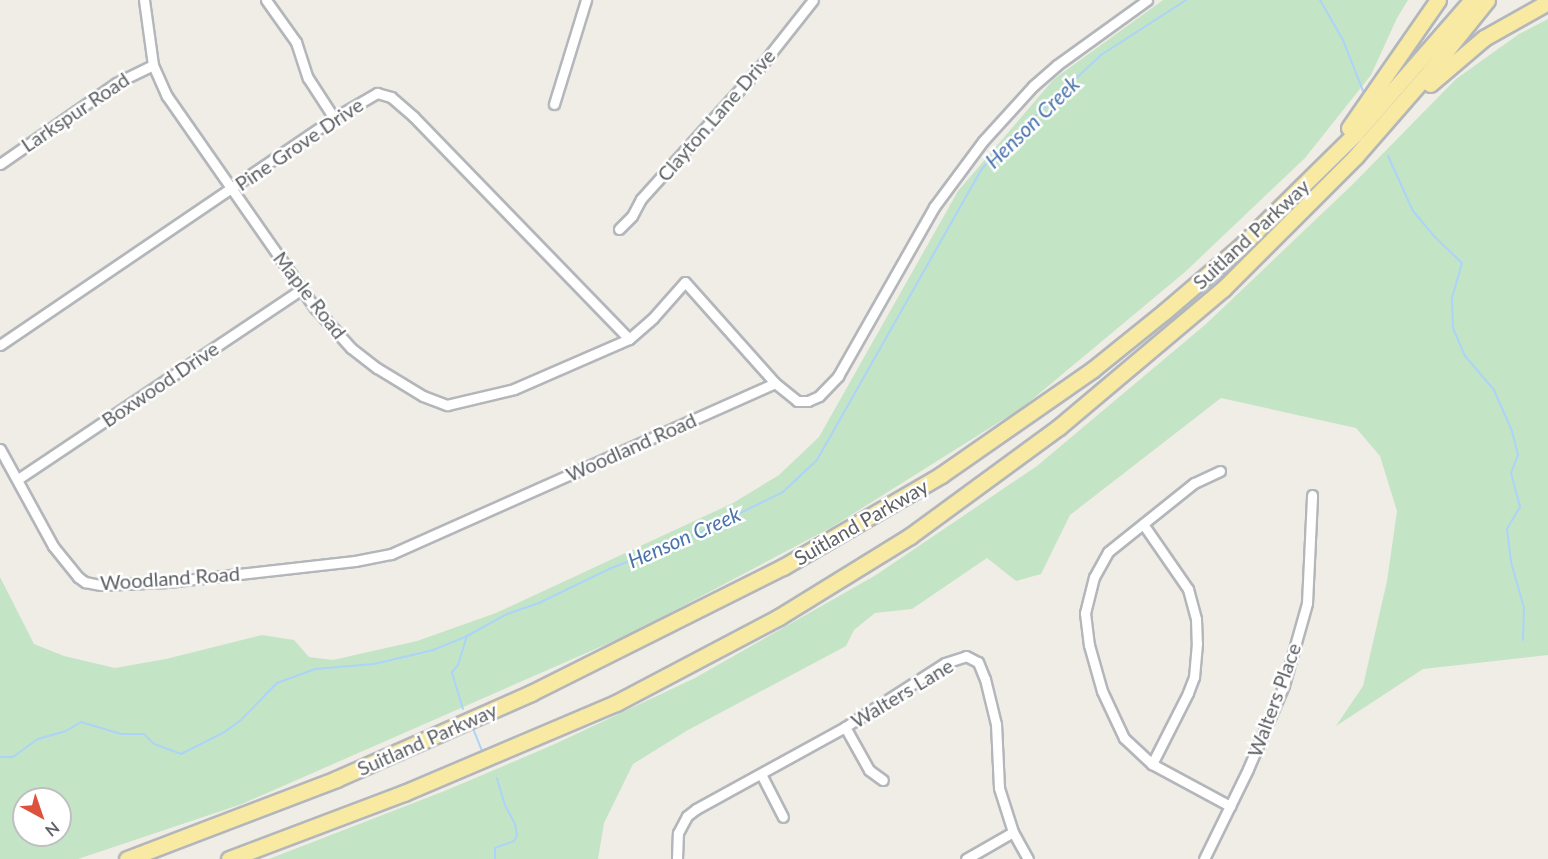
<!DOCTYPE html>
<html>
<head>
<meta charset="utf-8">
<style>
  body { margin:0 }
  #map { position:relative; width:1548px; height:859px; overflow:hidden; background:#efede6; font-family:Lato,sans-serif }
  div>[style] { position:absolute }
  [style*='--x'] { left:calc(var(--x)*1px); top:calc(var(--y)*1px); width:calc(var(--w)*1px); rotate:calc(var(--a)*1deg) }
  .green>* { inset:0; background:#c4e4c6 }
  .stream>* { height:2px; margin:-1px; padding:0 1px; transform-origin:1px; border-radius:1px; background:#acd4f9 }
  .roads { filter:drop-shadow(2px 0 #b3b6ba) drop-shadow(-2px 0 #b3b6ba) drop-shadow(0 2px #b3b6ba) drop-shadow(0 -2px #b3b6ba) }
  .minor>* { height:9px; margin:-4.5px; padding:0 4.5px; transform-origin:4.5px; border-radius:4.5px; background:#fff }
  .trunk>* { height:15px; margin:-7.5px; padding:0 7.5px; transform-origin:7.5px; border-radius:7.5px; background:#f8eaa3 }
  span { translate:-50% -50%; white-space:nowrap; text-align:center; line-height:1.15; -webkit-text-stroke:5px #fff; paint-order:stroke }
  .street-label { font-size:20px; color:#5e6165 }
  .water-label { font-size:21px; color:#4974ab; font-style:italic }
  .north { position:absolute; left:12px; top:787px; width:60px; height:60px; box-sizing:border-box; background:#fff; border:2px solid #bfc0c1; border-radius:50%; rotate:140deg; font-size:16px; font-weight:700; line-height:24px; text-align:center; color:#5e6165 }
  .north::after { content:''; display:block; margin:auto; width:21px; height:27px; background:#de523d; clip-path:polygon(50% 0,100% 100%,50% 72%,0 100%) }
</style>
</head>
<body>
<div id="map">
  <div class="green">
    <i style="clip-path:polygon(evenodd,1163px 0,1408px 0,1397px 18px,1371px 75px,1305px 158px,1185px 272px,1023px 407px,832px 527px,632px 633px,242px 804px,78px 859px,0 859px,0 577px,34px 644px,64px 656px,115px 668px,166px 659px,262px 635px,294px 640px,309px 657px,333px 660px,417px 641px,496px 613px,733px 503px,779px 475px,819px 437px,958px 191px,1054px 79px,1163px 0,24px 799px,60px 799px,60px 835px,24px 835px,24px 799px)"></i>
    <i style="clip-path:polygon(1548px 19px,1548px 655px,1423px 669px,1336px 726px,1363px 686px,1387px 581px,1397px 511px,1380px 456px,1356px 428px,1221px 398px,1070px 515px,1041px 574px,1016px 581px,987px 558px,912px 609px,875px 613px,854px 630px,846px 646px,688px 730px,633px 764px,604px 823px,598px 859px,269px 859px,447px 790px,555px 744px,695px 678px,876px 575px,1037px 466px,1206px 324px,1353px 184px,1456px 79px,1519px 34px)"></i>
  </div>
  <div class="stream">
    <i style="--x:1320;--y:0;--w:46;--a:60.1"></i>
    <i style="--x:1343;--y:40;--w:55;--a:68.6"></i>
    <i style="--x:1388;--y:156;--w:60;--a:65.6"></i>
    <i style="--x:1413;--y:211;--w:35;--a:50"></i>
    <i style="--x:1436;--y:238;--w:36;--a:44"></i>
    <i style="--x:1462;--y:263;--w:37;--a:106"></i>
    <i style="--x:1452;--y:299;--w:29;--a:88"></i>
    <i style="--x:1453;--y:328;--w:30;--a:67"></i>
    <i style="--x:1465;--y:356;--w:45;--a:49.5"></i>
    <i style="--x:1494;--y:390;--w:45;--a:66.3"></i>
    <i style="--x:1512;--y:431;--w:25;--a:76"></i>
    <i style="--x:1518;--y:455;--w:19;--a:111"></i>
    <i style="--x:1511;--y:473;--w:35;--a:75"></i>
    <i style="--x:1520;--y:507;--w:26;--a:121"></i>
    <i style="--x:1507;--y:529;--w:33;--a:83"></i>
    <i style="--x:1511;--y:562;--w:48;--a:74.2"></i>
    <i style="--x:1524;--y:608;--w:32;--a:92"></i>
    <i style="--x:463;--y:709;--w:39;--a:-107"></i>
    <i style="--x:452;--y:672;--w:9;--a:-49"></i>
    <i style="--x:458;--y:665;--w:30;--a:-73"></i>
    <i style="--x:474;--y:731;--w:22;--a:68"></i>
    <i style="--x:0;--y:757;--w:13;--a:0"></i>
    <i style="--x:13;--y:757;--w:31;--a:-36"></i>
    <i style="--x:38;--y:739;--w:29;--a:-16"></i>
    <i style="--x:66;--y:731;--w:17;--a:-31"></i>
    <i style="--x:81;--y:722;--w:42;--a:16.7"></i>
    <i style="--x:121;--y:734;--w:23;--a:0"></i>
    <i style="--x:144;--y:734;--w:14;--a:45"></i>
    <i style="--x:154;--y:744;--w:29;--a:20"></i>
    <i style="--x:181;--y:754;--w:47;--a:-26.6"></i>
    <i style="--x:223;--y:733;--w:22;--a:-36"></i>
    <i style="--x:241;--y:720;--w:52;--a:-45.8"></i>
    <i style="--x:277;--y:683;--w:40;--a:-20.2"></i>
    <i style="--x:315;--y:669;--w:59;--a:-4.8"></i>
    <i style="--x:374;--y:664;--w:61;--a:-13.3"></i>
    <i style="--x:433;--y:650;--w:37;--a:-22"></i>
    <i style="--x:467;--y:636;--w:46;--a:-28.8"></i>
    <i style="--x:507;--y:614;--w:36;--a:-19"></i>
    <i style="--x:541;--y:602;--w:76;--a:-25.9"></i>
    <i style="--x:609;--y:569;--w:95;--a:-21.7"></i>
    <i style="--x:697;--y:534;--w:96;--a:-26"></i>
    <i style="--x:783;--y:492;--w:47;--a:-43.3"></i>
    <i style="--x:817;--y:460;--w:333;--a:-60.5"></i>
    <i style="--x:981;--y:170;--w:35;--a:-47"></i>
    <i style="--x:1005;--y:144;--w:131;--a:-42.8"></i>
    <i style="--x:1101;--y:55;--w:101;--a:-32.9"></i>
    <i style="--x:495;--y:859;--w:11;--a:-90"></i>
    <i style="--x:495;--y:848;--w:20;--a:-20"></i>
    <i style="--x:514;--y:841;--w:6;--a:-59"></i>
    <i style="--x:517;--y:836;--w:12;--a:-99"></i>
    <i style="--x:515;--y:824;--w:21;--a:-118"></i>
    <i style="--x:505;--y:805;--w:28;--a:-107"></i>
  </div>
  <div class="roads">
    <div class="minor">
      <i style="--x:144;--y:0;--w:66;--a:82.1"></i>
      <i style="--x:153;--y:65;--w:34;--a:66"></i>
      <i style="--x:167;--y:96;--w:259;--a:55.1"></i>
      <i style="--x:315;--y:308;--w:54;--a:48"></i>
      <i style="--x:351;--y:348;--w:33;--a:38"></i>
      <i style="--x:377;--y:368;--w:54;--a:31.3"></i>
      <i style="--x:423;--y:396;--w:26;--a:21"></i>
      <i style="--x:447;--y:405;--w:69;--a:-13.4"></i>
      <i style="--x:514;--y:389;--w:125;--a:-23.5"></i>
      <i style="--x:629;--y:339;--w:32;--a:-41"></i>
      <i style="--x:653;--y:318;--w:48;--a:-48.4"></i>
      <i style="--x:685;--y:282;--w:135;--a:48.3"></i>
      <i style="--x:775;--y:383;--w:28;--a:39"></i>
      <i style="--x:797;--y:401;--w:11;--a:0"></i>
      <i style="--x:808;--y:401;--w:12;--a:-24"></i>
      <i style="--x:819;--y:396;--w:28;--a:-46"></i>
      <i style="--x:838;--y:376;--w:194;--a:-60.4"></i>
      <i style="--x:934;--y:207;--w:82;--a:-53.4"></i>
      <i style="--x:983;--y:141;--w:74;--a:-47.7"></i>
      <i style="--x:1033;--y:86;--w:32;--a:-41"></i>
      <i style="--x:1057;--y:65;--w:111;--a:-35.8"></i>
      <i style="--x:266;--y:0;--w:52;--a:54.5"></i>
      <i style="--x:296;--y:42;--w:38;--a:72"></i>
      <i style="--x:308;--y:78;--w:48;--a:57"></i>
      <i style="--x:554;--y:104;--w:109;--a:-72.9"></i>
      <i style="--x:0;--y:164;--w:141;--a:-34.9"></i>
      <i style="--x:116;--y:83;--w:41;--a:-25.9"></i>
      <i style="--x:619;--y:229;--w:18;--a:-45"></i>
      <i style="--x:632;--y:216;--w:19;--a:-62"></i>
      <i style="--x:641;--y:199;--w:178;--a:-48"></i>
      <i style="--x:760;--y:67;--w:85;--a:-51.7"></i>
      <i style="--x:0;--y:345;--w:404;--a:-34.2"></i>
      <i style="--x:334;--y:118;--w:50;--a:-30.2"></i>
      <i style="--x:377;--y:93;--w:15;--a:16"></i>
      <i style="--x:391;--y:97;--w:30;--a:41"></i>
      <i style="--x:414;--y:117;--w:309;--a:45.9"></i>
      <i style="--x:0;--y:449;--w:111;--a:61.3"></i>
      <i style="--x:53;--y:546;--w:40;--a:51"></i>
      <i style="--x:78;--y:577;--w:9;--a:36"></i>
      <i style="--x:85;--y:582;--w:16;--a:11"></i>
      <i style="--x:101;--y:585;--w:67;--a:-2.6"></i>
      <i style="--x:168;--y:582;--w:188;--a:-6.4"></i>
      <i style="--x:355;--y:561;--w:37;--a:-11"></i>
      <i style="--x:391;--y:554;--w:420;--a:-24"></i>
      <i style="--x:1220;--y:471;--w:29;--a:155"></i>
      <i style="--x:1194;--y:483;--w:110;--a:141.3"></i>
      <i style="--x:1108;--y:552;--w:29;--a:119"></i>
      <i style="--x:1094;--y:577;--w:37;--a:104"></i>
      <i style="--x:1085;--y:613;--w:32;--a:83"></i>
      <i style="--x:1089;--y:645;--w:48;--a:74.2"></i>
      <i style="--x:1102;--y:691;--w:52;--a:64.9"></i>
      <i style="--x:1124;--y:738;--w:38;--a:43"></i>
      <i style="--x:1152;--y:764;--w:89;--a:28.3"></i>
      <i style="--x:18;--y:479;--w:342;--a:-33.8"></i>
      <i style="--x:1143;--y:524;--w:79;--a:55.3"></i>
      <i style="--x:1188;--y:589;--w:31;--a:75"></i>
      <i style="--x:1196;--y:619;--w:24;--a:88"></i>
      <i style="--x:1197;--y:643;--w:34;--a:95"></i>
      <i style="--x:1194;--y:677;--w:17;--a:111"></i>
      <i style="--x:1188;--y:693;--w:80;--a:116.9"></i>
      <i style="--x:845;--y:727;--w:49;--a:60.8"></i>
      <i style="--x:869;--y:770;--w:17;--a:36"></i>
      <i style="--x:761;--y:774;--w:48;--a:62.9"></i>
      <i style="--x:677;--y:859;--w:26;--a:-88"></i>
      <i style="--x:678;--y:833;--w:19;--a:-62"></i>
      <i style="--x:687;--y:816;--w:11;--a:-38"></i>
      <i style="--x:696;--y:809;--w:170;--a:-28.8"></i>
      <i style="--x:845;--y:727;--w:119;--a:-32.6"></i>
      <i style="--x:945;--y:663;--w:22;--a:-18"></i>
      <i style="--x:966;--y:656;--w:13;--a:27"></i>
      <i style="--x:978;--y:662;--w:18;--a:68"></i>
      <i style="--x:985;--y:679;--w:46;--a:76.3"></i>
      <i style="--x:996;--y:724;--w:64;--a:87.3"></i>
      <i style="--x:999;--y:788;--w:46;--a:72.3"></i>
      <i style="--x:1013;--y:832;--w:31;--a:61"></i>
      <i style="--x:966;--y:859;--w:54;--a:-29.9"></i>
      <i style="--x:1204;--y:859;--w:100;--a:-63.9"></i>
      <i style="--x:1248;--y:769;--w:91;--a:-66.8"></i>
      <i style="--x:1284;--y:685;--w:85;--a:-74.3"></i>
      <i style="--x:1307;--y:603;--w:108;--a:-87.3"></i>
    </div>
    <div class="trunk">
      <i style="--x:1430;--y:84;--w:71;--a:-40.4"></i>
      <i style="--x:1484;--y:38;--w:73;--a:-29.4"></i>
      <i style="--x:1349;--y:128;--w:156;--a:-55.2"></i>
      <i style="--x:127;--y:859;--w:224;--a:-20.9"></i>
      <i style="--x:336;--y:779;--w:213;--a:-23.8"></i>
      <i style="--x:531;--y:693;--w:282;--a:-26.6"></i>
      <i style="--x:783;--y:567;--w:183;--a:-30.2"></i>
      <i style="--x:941;--y:475;--w:184;--a:-34.8"></i>
      <i style="--x:1092;--y:370;--w:92;--a:-38.9"></i>
      <i style="--x:1164;--y:312;--w:100;--a:-40.5"></i>
      <i style="--x:1240;--y:247;--w:161;--a:-44.5"></i>
      <i style="--x:1355;--y:134;--w:178;--a:-48.9"></i>
      <i style="--x:229;--y:859;--w:187;--a:-20.7"></i>
      <i style="--x:404;--y:793;--w:230;--a:-23"></i>
      <i style="--x:616;--y:703;--w:184;--a:-27.8"></i>
      <i style="--x:779;--y:617;--w:154;--a:-31.7"></i>
      <i style="--x:910;--y:536;--w:185;--a:-36.2"></i>
      <i style="--x:1059;--y:427;--w:214;--a:-40.1"></i>
      <i style="--x:1223;--y:289;--w:187;--a:-45"></i>
      <i style="--x:1355;--y:157;--w:114;--a:-48.9"></i>
      <i style="--x:1430;--y:71;--w:91;--a:-51.2"></i>
    </div>
  </div>
  <div class="street-label">
    <span style="left:75px;top:112px;rotate:-34deg">Larkspur Road</span>
    <span style="left:716px;top:115px;rotate:-49deg">Clayton Lane Drive</span>
    <span style="left:299px;top:144px;rotate:-34deg">Pine Grove Drive</span>
    <span style="left:1251px;top:234px;rotate:-43deg">Suitland Parkway</span>
    <span style="left:310px;top:295px;rotate:52deg">Maple Road</span>
    <span style="left:160px;top:384px;rotate:-34deg">Boxwood Drive</span>
    <span style="left:631px;top:447px;rotate:-24deg">Woodland Road</span>
    <span style="left:861px;top:522px;rotate:-30deg">Suitland Parkway</span>
    <span style="left:170px;top:578px;rotate:-4deg">Woodland Road</span>
    <span style="left:902px;top:693px;rotate:-31deg">Walters Lane</span>
    <span style="left:1274px;top:700px;rotate:-70deg">Walters Place</span>
    <span style="left:427px;top:739px;rotate:-24deg">Suitland Parkway</span>
  </div>
  <div class="water-label">
    <span style="left:1032px;top:122px;rotate:-44deg">Henson Creek</span>
    <span style="left:684px;top:537px;rotate:-24deg">Henson Creek</span>
  </div>
  <div class="north">N</div>
</div>
</body>
</html>
